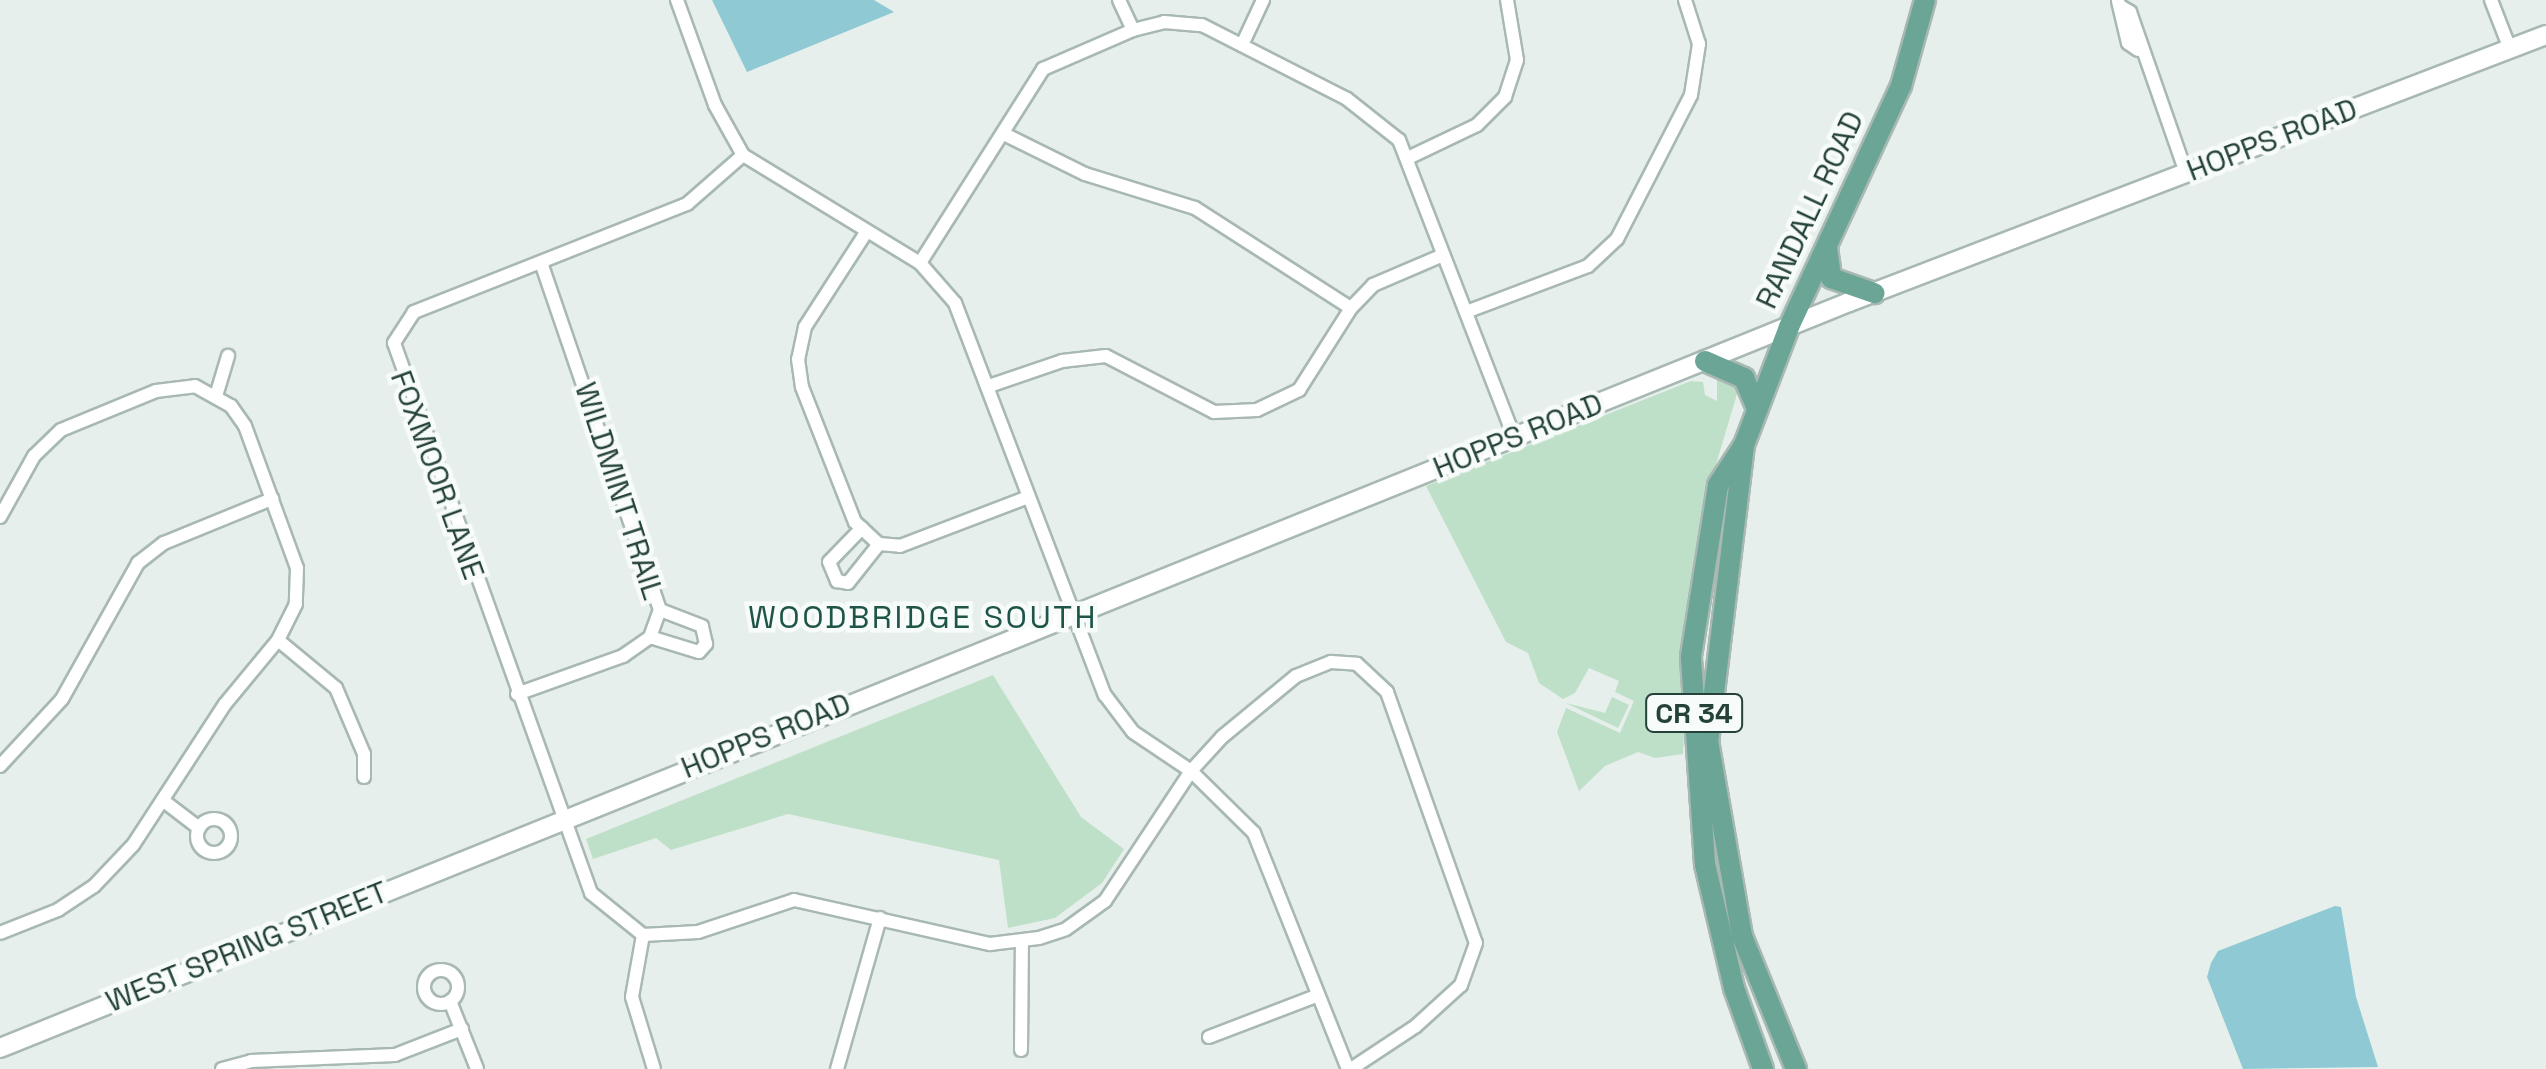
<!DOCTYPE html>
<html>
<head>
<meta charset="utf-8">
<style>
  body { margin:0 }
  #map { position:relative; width:2546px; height:1069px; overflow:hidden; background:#e6efeb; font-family:"Space Grotesk",sans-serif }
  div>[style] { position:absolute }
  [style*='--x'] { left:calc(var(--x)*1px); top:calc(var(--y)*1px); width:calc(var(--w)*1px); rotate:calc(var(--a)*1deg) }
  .green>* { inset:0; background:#bfe0c8 }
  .water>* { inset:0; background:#8ec9d4 }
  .roads { filter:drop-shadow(2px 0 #a8b8b2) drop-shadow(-2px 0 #a8b8b2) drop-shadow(0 2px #a8b8b2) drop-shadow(0 -2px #a8b8b2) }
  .street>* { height:12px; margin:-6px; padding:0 6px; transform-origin:6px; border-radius:6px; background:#fff }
  .street>.ring { margin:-6px; padding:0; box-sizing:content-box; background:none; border:12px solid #fff; border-radius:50% }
  .secondary>* { height:18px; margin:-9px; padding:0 9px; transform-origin:9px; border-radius:9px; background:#fff }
  .primary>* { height:20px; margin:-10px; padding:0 10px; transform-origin:10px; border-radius:10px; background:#6aa596 }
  span { translate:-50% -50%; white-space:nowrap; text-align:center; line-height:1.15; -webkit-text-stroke:9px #f7fbf9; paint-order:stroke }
  .shield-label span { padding:2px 8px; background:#f7fbf9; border:2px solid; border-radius:8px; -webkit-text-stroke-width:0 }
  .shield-label { font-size:28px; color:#24423a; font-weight:700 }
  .street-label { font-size:30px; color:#24423a }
  .neighbourhood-label { font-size:32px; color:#1f5548; letter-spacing:2.5px }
</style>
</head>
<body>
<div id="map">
  <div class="green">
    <i style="clip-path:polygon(1717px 374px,1740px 384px,1709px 488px,1691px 591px,1683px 754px,1655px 758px,1638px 752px,1605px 766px,1579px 791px,1557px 732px,1566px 708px,1620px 733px,1634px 701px,1615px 692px,1619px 681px,1589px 668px,1575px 693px,1563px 699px,1539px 683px,1528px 653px,1506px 642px,1426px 486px,1691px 381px,1703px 382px,1705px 395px,1717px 401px)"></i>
    <i style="clip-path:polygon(993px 675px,1081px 817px,1124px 849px,1102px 883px,1055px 918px,1008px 928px,999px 860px,788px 814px,671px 850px,656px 838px,593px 859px,586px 839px)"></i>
    <i style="clip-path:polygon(1612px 697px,1629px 705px,1618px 728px,1566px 703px,1605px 713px)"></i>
  </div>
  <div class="water">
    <i style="clip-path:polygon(712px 0,874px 0,894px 12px,747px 72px)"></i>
    <i style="clip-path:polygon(2335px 906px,2341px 907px,2356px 997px,2378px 1067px,2243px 1069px,2207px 977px,2211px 963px,2218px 951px)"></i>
  </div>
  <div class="roads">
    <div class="street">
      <i style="--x:677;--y:0;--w:112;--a:70.1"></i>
      <i style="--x:715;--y:105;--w:57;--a:60.8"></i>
      <i style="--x:743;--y:155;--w:207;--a:31.4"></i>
      <i style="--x:920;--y:263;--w:53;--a:48.8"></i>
      <i style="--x:955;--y:303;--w:420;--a:69.1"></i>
      <i style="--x:1105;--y:695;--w:46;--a:52.9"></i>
      <i style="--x:1133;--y:732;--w:70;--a:33.9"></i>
      <i style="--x:1191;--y:771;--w:88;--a:44.5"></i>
      <i style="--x:1254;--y:833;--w:254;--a:68.3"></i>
      <i style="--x:1119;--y:0;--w:33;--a:65"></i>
      <i style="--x:2491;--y:0;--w:53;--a:68.8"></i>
      <i style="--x:2118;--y:1;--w:43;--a:76.6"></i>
      <i style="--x:2128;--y:43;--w:12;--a:35"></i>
      <i style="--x:2120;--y:6;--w:12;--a:31"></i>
      <i style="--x:2130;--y:12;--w:170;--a:70.8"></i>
      <i style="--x:1242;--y:45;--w:50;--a:-65"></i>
      <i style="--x:1004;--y:134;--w:90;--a:26.3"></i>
      <i style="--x:1085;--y:174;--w:115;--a:17.2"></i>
      <i style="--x:1195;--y:208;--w:185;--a:32.7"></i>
      <i style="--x:743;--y:155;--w:74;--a:138.8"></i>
      <i style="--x:687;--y:204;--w:294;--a:158.4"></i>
      <i style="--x:414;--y:312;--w:37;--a:123"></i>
      <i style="--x:394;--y:343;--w:584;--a:70.29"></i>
      <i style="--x:591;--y:893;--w:67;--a:38.9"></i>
      <i style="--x:643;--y:935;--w:55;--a:-3.1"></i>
      <i style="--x:698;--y:932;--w:101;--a:-18.4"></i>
      <i style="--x:794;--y:900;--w:201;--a:12.7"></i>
      <i style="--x:990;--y:944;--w:49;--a:-7"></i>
      <i style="--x:1039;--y:938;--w:28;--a:-18"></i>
      <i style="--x:1066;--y:929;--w:48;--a:-35.7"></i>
      <i style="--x:1105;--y:901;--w:156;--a:-56.5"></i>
      <i style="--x:1191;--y:771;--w:46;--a:-47.6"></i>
      <i style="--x:1222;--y:737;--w:96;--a:-39.5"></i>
      <i style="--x:1296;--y:676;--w:38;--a:-22"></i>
      <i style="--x:1331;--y:662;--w:26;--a:4"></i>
      <i style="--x:1357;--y:664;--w:41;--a:43"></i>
      <i style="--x:1387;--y:692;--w:266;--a:70.5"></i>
      <i style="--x:1476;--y:943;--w:45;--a:109.7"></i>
      <i style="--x:1461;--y:985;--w:61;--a:137.7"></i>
      <i style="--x:1416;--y:1026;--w:78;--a:146.5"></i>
      <i style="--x:1410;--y:157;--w:74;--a:-25.5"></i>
      <i style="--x:1477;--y:125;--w:40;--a:-45"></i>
      <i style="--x:1505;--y:97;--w:39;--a:-72"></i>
      <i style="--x:1517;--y:60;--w:61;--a:-99.5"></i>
      <i style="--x:867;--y:231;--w:114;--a:122.9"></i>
      <i style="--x:805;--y:327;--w:33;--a:102"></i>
      <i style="--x:798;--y:359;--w:28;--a:82"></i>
      <i style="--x:802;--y:387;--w:145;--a:68.6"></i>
      <i style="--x:855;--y:522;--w:33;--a:43"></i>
      <i style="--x:879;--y:544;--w:21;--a:5"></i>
      <i style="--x:900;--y:546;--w:137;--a:-20.9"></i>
      <i style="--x:920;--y:263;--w:230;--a:-57.6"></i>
      <i style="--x:1043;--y:69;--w:98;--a:-23.4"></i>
      <i style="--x:1133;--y:30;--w:32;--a:-14"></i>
      <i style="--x:1164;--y:22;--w:38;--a:5"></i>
      <i style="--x:1202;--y:25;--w:163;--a:27"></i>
      <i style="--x:1347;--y:99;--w:66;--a:38.3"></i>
      <i style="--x:1399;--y:140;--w:318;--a:68.8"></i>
      <i style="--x:1466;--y:312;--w:130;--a:-20.7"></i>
      <i style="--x:1588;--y:266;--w:40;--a:-43"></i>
      <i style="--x:1617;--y:239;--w:162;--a:-62.8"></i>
      <i style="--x:1691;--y:95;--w:52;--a:-81.1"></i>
      <i style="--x:1699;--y:44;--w:46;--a:-107.7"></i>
      <i style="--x:989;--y:386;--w:77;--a:-18.9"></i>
      <i style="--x:1062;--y:361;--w:44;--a:-6.5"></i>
      <i style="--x:1106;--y:356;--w:122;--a:27.4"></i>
      <i style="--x:1214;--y:412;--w:43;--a:-2.7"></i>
      <i style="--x:1257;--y:410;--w:47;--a:-25.5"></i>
      <i style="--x:1299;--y:390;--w:97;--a:-57.6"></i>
      <i style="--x:1351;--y:308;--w:32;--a:-46"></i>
      <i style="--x:1373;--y:285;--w:76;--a:-23.2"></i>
      <i style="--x:216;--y:396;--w:42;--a:-73.3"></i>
      <i style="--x:0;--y:517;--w:70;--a:-60.9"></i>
      <i style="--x:34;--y:456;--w:37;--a:-44"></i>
      <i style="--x:61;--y:430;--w:103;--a:-22.3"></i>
      <i style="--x:156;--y:391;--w:39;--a:-7"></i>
      <i style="--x:195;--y:386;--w:41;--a:29.1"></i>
      <i style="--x:231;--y:406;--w:24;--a:55"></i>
      <i style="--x:245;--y:426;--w:151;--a:69.9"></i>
      <i style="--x:297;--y:568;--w:36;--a:92"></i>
      <i style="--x:296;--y:604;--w:40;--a:116.6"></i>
      <i style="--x:278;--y:640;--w:83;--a:129.6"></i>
      <i style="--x:225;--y:704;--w:168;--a:123.1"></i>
      <i style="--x:133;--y:845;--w:57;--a:133.6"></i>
      <i style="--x:94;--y:886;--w:43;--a:146.3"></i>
      <i style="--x:58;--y:910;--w:62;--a:158.4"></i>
      <i style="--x:862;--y:528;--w:47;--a:134.1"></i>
      <i style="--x:829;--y:562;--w:21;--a:67"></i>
      <i style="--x:837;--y:581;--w:11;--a:10"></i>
      <i style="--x:848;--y:583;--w:50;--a:-51.5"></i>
      <i style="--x:650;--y:637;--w:51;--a:17"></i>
      <i style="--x:699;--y:652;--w:11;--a:-49"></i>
      <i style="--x:706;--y:644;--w:18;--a:-103"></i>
      <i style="--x:702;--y:626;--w:45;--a:-159.1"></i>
      <i style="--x:278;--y:640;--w:75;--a:39.6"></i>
      <i style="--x:336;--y:688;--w:72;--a:67"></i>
      <i style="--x:364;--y:754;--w:23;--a:90"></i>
      <i style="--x:517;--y:694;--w:113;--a:-19.7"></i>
      <i style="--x:623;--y:656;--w:33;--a:-35"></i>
      <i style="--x:650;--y:637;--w:29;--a:-70"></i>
      <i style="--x:660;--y:610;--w:367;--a:-108.9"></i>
      <i style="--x:0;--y:766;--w:91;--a:-47.2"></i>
      <i style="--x:62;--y:699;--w:156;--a:-60.8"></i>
      <i style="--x:138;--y:563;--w:33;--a:-38"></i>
      <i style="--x:164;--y:543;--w:117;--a:-22.2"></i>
      <i style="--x:165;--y:802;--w:43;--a:37.4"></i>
      <i class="ring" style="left:197px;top:819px;width:22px;height:22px"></i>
      <i style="--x:643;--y:935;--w:63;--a:100.1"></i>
      <i style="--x:632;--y:997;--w:75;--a:73"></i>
      <i class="ring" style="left:424px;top:970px;width:22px;height:22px"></i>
      <i style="--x:450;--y:1001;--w:73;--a:68.3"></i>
      <i style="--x:1209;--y:1037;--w:115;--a:-21"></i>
      <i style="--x:1021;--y:1050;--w:107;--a:-89.5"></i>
      <i style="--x:222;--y:1069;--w:30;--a:-15"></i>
      <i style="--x:251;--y:1061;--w:144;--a:-2.4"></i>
      <i style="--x:395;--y:1055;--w:72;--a:-21.2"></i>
      <i style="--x:837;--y:1069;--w:157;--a:-74.1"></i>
    </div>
    <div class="secondary">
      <i style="--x:0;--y:1048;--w:1994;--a:-21.97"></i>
      <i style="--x:1849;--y:302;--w:746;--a:-20.96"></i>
    </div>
    <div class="primary">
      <i style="--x:1827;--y:248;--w:30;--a:82"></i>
      <i style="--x:1831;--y:278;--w:46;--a:19.2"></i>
      <i style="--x:1705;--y:361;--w:43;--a:23.6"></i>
      <i style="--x:1744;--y:378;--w:34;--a:67"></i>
      <i style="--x:1744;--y:445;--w:298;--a:96.9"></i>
      <i style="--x:1708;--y:741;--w:198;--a:80.1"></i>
      <i style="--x:1742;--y:936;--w:144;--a:67.9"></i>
      <i style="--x:1763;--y:1069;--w:86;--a:-109.7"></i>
      <i style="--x:1734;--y:988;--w:127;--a:-103.2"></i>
      <i style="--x:1705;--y:864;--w:208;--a:-93.9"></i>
      <i style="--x:1691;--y:656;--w:173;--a:-81"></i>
      <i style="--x:1718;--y:485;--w:48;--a:-57"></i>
      <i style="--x:1744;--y:445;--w:126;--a:-69.1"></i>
      <i style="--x:1789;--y:327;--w:266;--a:-65.1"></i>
      <i style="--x:1901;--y:86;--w:89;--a:-74.4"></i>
    </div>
  </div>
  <div class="shield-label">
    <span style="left:1694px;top:713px">CR 34</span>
  </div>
  <div class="street-label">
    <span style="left:2272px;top:140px;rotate:-21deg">HOPPS ROAD</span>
    <span style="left:1810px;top:210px;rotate:-65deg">RANDALL ROAD</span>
    <span style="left:1518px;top:436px;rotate:-22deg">HOPPS ROAD</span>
    <span style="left:437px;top:475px;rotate:70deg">FOXMOOR LANE</span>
    <span style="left:619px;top:491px;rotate:72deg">WILDMINT TRAIL</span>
    <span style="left:766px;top:736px;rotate:-22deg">HOPPS ROAD</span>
    <span style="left:247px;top:947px;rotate:-22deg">WEST SPRING STREET</span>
  </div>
  <div class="neighbourhood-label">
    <span style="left:923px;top:617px">WOODBRIDGE SOUTH</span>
  </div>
</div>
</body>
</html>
